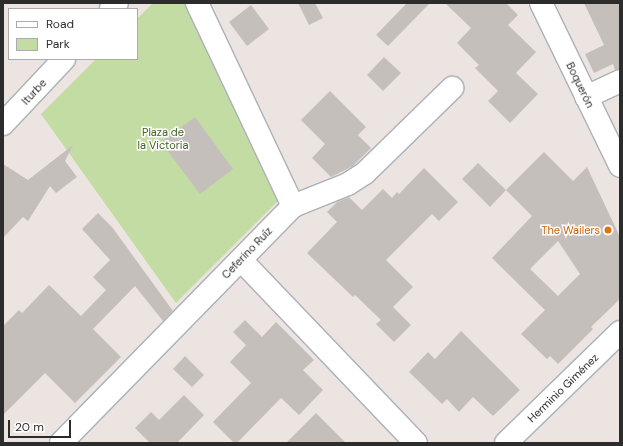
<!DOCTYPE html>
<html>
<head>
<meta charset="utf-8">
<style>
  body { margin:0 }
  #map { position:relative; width:623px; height:446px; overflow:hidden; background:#ece4e0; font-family:"DM Sans",sans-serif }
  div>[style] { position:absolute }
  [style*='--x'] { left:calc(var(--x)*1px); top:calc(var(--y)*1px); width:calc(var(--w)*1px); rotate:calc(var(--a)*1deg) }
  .green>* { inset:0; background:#c3dca3 }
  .building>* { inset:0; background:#c5bfbb }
  .roads { filter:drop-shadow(1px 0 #acb1b7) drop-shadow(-1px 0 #acb1b7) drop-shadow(0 1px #acb1b7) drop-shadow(0 -1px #acb1b7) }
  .minor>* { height:22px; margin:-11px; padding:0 11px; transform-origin:11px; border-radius:11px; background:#fff }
  .dots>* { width:11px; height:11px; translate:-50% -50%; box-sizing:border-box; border:2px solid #fff; border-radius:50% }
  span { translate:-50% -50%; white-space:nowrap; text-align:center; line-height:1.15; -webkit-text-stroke:3px #fff; paint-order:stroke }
  .street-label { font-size:11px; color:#2c2c2c }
  .park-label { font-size:11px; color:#3e6123 }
  .food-label { font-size:11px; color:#c56008 }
  .right { translate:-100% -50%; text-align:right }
  .frame { position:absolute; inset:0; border:4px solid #2c2c2c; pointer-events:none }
  .legend { position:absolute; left:8px; top:8px; width:130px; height:52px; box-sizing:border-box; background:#fff; border:1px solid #ababab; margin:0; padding:5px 7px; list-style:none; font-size:12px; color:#2c2c2c }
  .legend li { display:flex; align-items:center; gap:8px; height:20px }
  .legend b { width:20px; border:1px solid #ababab }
  .scale { position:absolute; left:8px; top:420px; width:63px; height:18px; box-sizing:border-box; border:2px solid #2c2c2c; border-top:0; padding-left:5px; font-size:12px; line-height:14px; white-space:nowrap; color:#2c2c2c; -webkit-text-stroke:3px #fff; paint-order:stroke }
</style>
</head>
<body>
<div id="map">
  <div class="green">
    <i style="clip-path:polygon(153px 3px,187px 3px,282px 197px,176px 303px,41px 114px,96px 59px,137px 59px,137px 19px)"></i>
  </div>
  <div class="building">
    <i style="clip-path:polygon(298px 3px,315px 3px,323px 18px,309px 25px)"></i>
    <i style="clip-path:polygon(407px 3px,430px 3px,388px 46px,376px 35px)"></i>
    <i style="clip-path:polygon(445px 3px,506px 3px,518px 15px,508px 25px,536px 52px,516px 73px,538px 94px,510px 123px,488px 101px,498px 91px,475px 68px,479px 65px,457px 43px,471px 28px)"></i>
    <i style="clip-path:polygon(584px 3px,620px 3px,620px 69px,615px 70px,613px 64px,594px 73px,585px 54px,604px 45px)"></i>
    <i style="clip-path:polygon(251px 5px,269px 29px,247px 46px,229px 22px)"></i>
    <i style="clip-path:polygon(384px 57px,401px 73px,383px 91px,367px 75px)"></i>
    <i style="clip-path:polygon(330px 91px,366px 127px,358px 135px,371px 148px,353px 166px,331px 177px,312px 158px,325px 144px,301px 120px)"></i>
    <i style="clip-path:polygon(195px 117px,233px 169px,200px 194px,161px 142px)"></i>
    <i style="clip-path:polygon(73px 145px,65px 161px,77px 177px,56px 193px,50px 186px,28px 221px,23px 217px,3px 238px,3px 164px,28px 180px)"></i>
    <i style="clip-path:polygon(evenodd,544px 152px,573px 181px,587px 167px,620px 237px,620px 299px,591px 327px,593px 329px,558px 364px,550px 356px,547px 359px,521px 334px,545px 310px,492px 258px,532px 216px,506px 190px,544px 152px,558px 241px,580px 274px,558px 296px,530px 269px,558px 241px)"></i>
    <i style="clip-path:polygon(478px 163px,506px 190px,490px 207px,462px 179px)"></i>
    <i style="clip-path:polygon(424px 168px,458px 202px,439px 221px,432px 214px,386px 260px,413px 287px,393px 307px,411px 325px,394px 342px,376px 324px,381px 320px,355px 295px,353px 297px,307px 253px,337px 222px,327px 212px,337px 202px,349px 197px,362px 210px,383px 189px,392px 198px,397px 192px,399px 194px)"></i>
    <i style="clip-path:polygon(98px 213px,112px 227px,173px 311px,163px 321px,135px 286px,93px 329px,121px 357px,75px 403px,45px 373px,3px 415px,3px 326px,19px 310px,22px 313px,49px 285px,81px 316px,106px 290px,93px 277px,110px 260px,82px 229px)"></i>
    <i style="clip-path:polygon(245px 320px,262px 337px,276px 322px,314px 360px,303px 370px,323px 390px,299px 415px,281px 398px,237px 443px,234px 443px,213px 422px,251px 383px,230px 362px,246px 345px,233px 332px)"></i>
    <i style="clip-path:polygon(461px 331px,520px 390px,493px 416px,473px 397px,459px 412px,447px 399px,442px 404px,409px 372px,428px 352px,435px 359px)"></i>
    <i style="clip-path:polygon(185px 356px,204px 375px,192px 387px,173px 369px)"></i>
    <i style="clip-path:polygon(184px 395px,204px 415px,177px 443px,150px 443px,135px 428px,151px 412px,159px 420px)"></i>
    <i style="clip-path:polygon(316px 413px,346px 443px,286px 443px)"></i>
  </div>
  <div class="roads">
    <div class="minor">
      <i style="--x:197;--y:3;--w:225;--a:64.7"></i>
      <i style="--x:541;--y:3;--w:181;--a:64.1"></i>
      <i style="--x:111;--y:9;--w:8;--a:-45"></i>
      <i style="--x:586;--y:97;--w:38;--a:-25"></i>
      <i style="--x:3;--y:124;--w:89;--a:-46.8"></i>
      <i style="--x:241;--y:260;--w:253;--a:46.3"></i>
      <i style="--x:61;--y:443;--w:332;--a:-45.6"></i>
      <i style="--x:293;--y:206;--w:59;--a:-21.8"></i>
      <i style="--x:348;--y:184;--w:20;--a:-33"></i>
      <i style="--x:365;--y:173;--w:122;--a:-44.3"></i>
      <i style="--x:506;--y:443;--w:159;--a:-44.2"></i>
    </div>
  </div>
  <div class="dots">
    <i style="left:608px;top:230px;background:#e8710a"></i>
  </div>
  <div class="street-label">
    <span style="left:580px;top:85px;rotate:64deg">Boquerón</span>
    <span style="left:34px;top:92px;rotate:-47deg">Iturbe</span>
    <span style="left:247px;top:253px;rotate:-46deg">Ceferino Ruíz</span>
    <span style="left:563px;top:388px;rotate:-44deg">Herminio Giménez</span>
  </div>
  <div class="park-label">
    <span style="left:163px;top:139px">Plaza de<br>la Victoria</span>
  </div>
  <div class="food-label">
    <span class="right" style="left:600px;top:230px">The Wailers</span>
  </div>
  <div class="frame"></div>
  <ul class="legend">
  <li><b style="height:5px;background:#fff"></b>Road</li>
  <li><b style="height:11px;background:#c3dca3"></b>Park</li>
  </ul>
  <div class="scale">20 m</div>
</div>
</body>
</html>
